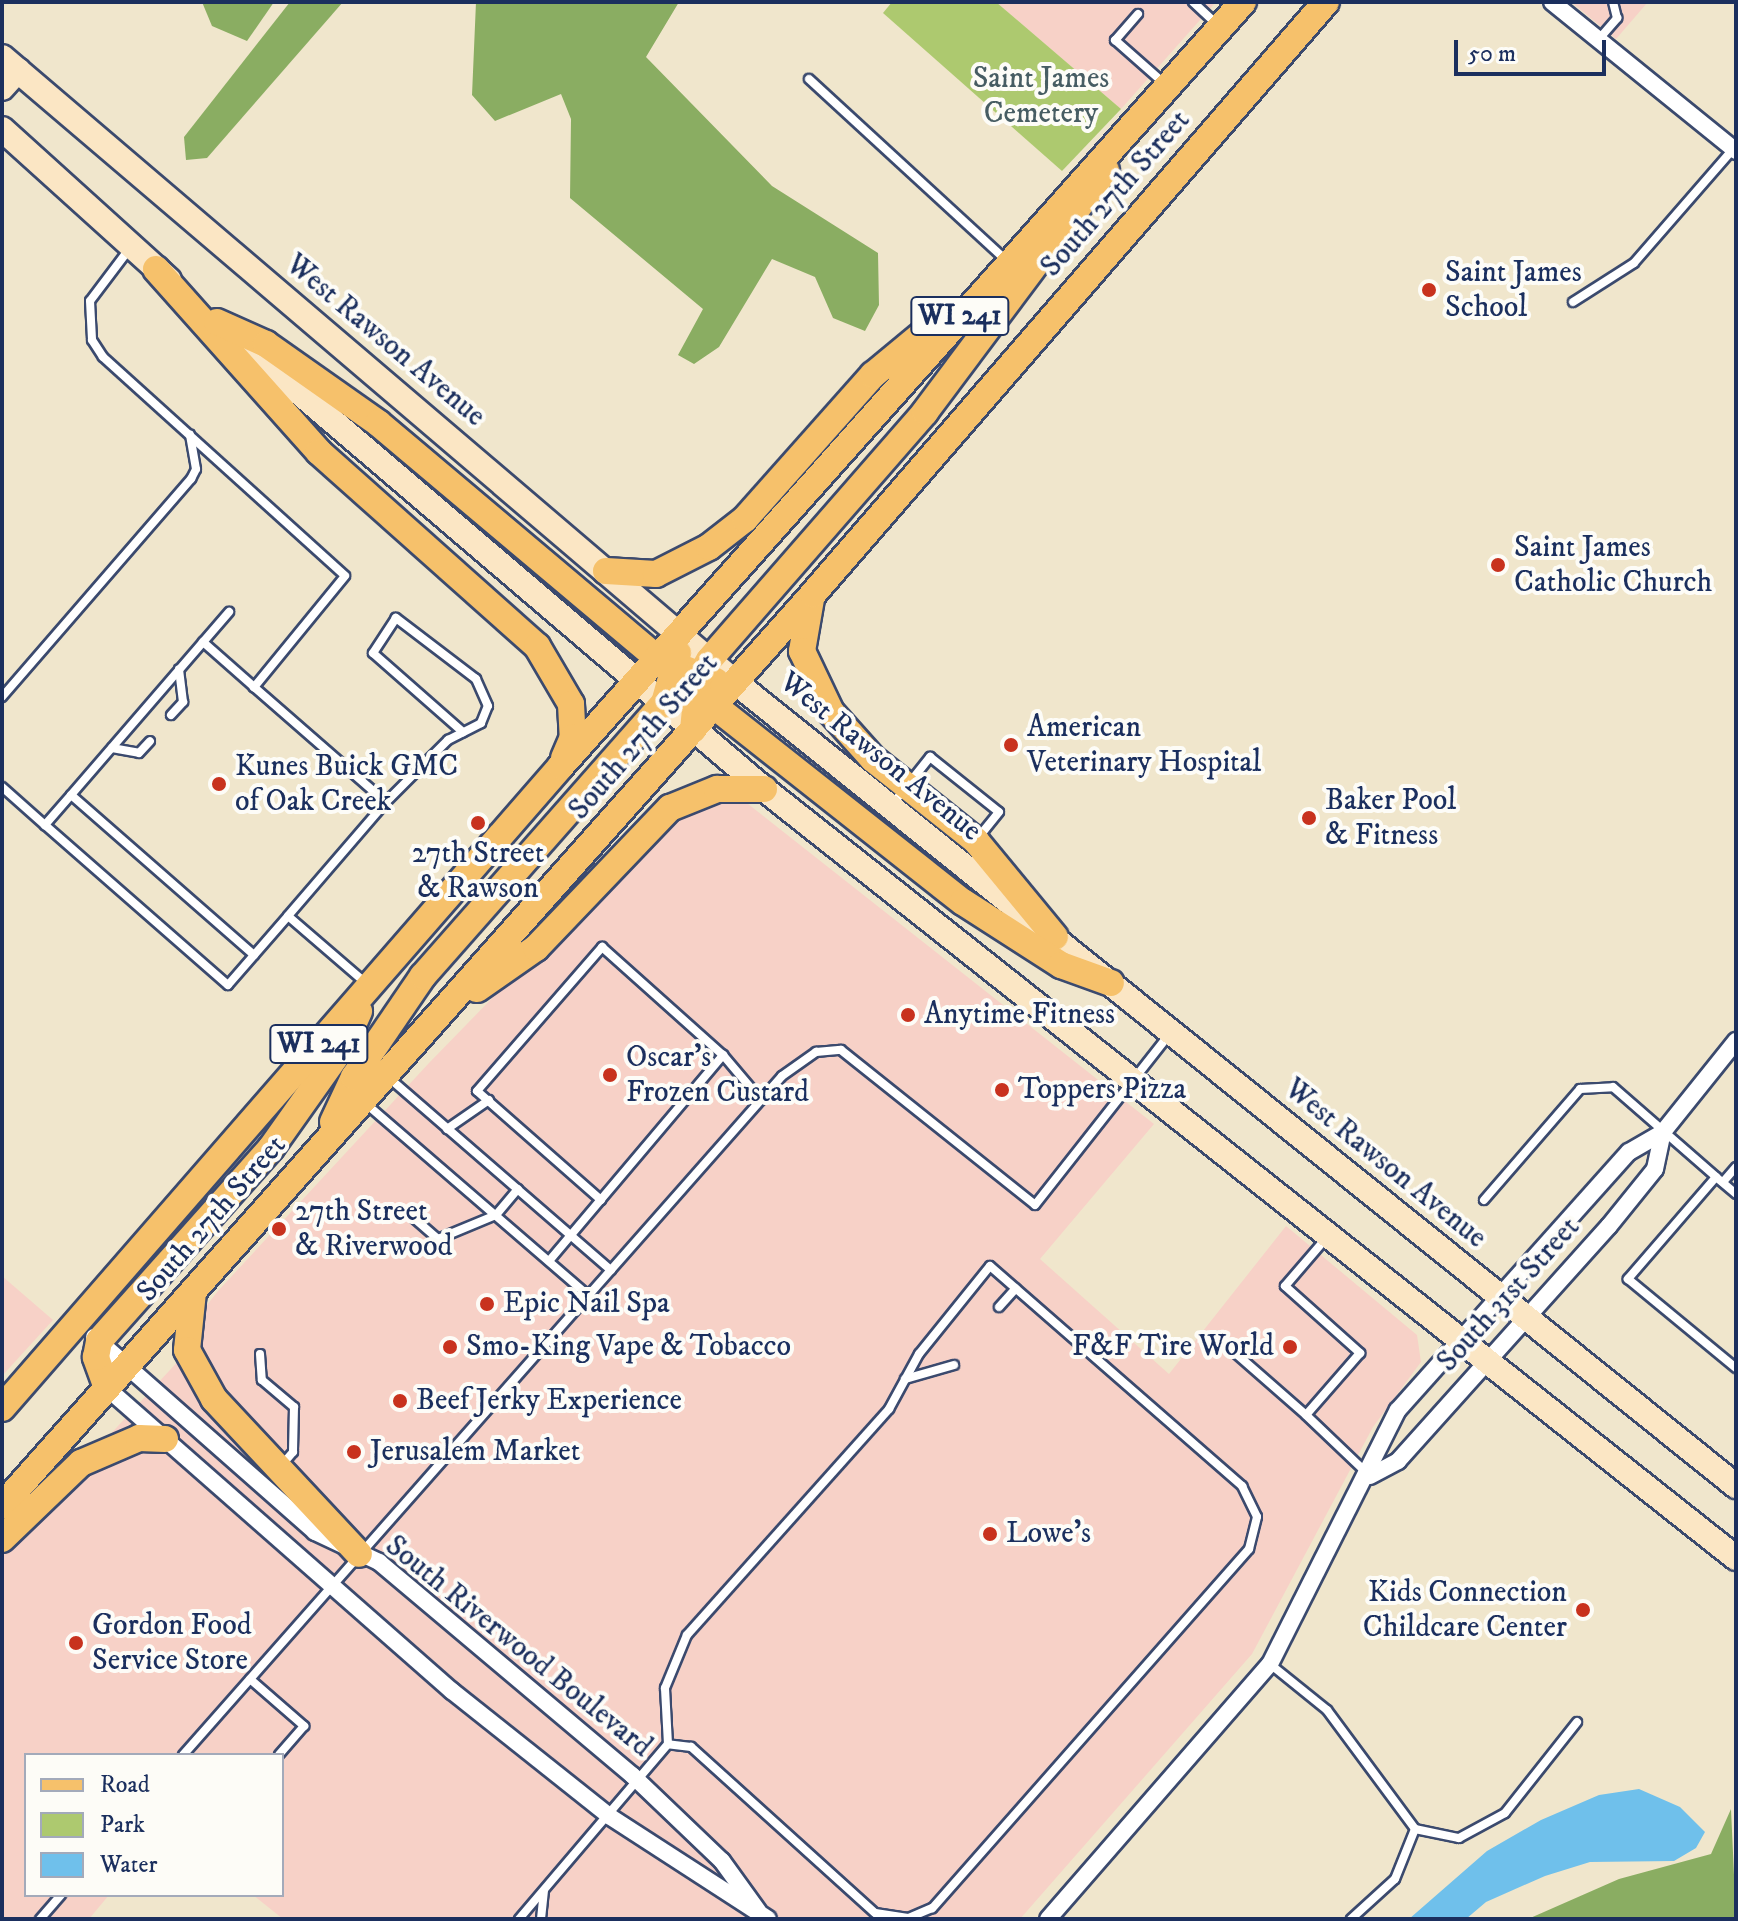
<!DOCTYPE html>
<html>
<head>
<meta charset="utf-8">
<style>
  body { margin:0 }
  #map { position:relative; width:1738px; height:1921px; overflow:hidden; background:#f0e6cc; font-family:"IM FELL DW Pica",serif }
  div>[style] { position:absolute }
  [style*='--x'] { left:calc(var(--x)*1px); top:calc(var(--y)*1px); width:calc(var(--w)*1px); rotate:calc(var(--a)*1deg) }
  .built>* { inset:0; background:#f7d1c7 }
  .green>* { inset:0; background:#adc96f }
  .forest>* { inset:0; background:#8aad62 }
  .water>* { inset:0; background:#6fc0eb }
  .roads { filter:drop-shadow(2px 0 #3b4a6e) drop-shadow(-2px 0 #3b4a6e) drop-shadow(0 2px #3b4a6e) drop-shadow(0 -2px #3b4a6e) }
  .lane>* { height:8px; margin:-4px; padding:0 4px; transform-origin:4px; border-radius:4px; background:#fff }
  .street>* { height:16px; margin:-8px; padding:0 8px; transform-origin:8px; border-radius:8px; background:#fff }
  .secondary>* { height:24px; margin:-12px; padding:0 12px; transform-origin:12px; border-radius:12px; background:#fbe6c4 }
  .primary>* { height:26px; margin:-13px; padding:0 13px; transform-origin:13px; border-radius:13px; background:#f6c16b }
  .dots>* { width:22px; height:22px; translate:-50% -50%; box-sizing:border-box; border:4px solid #fdfcf7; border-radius:50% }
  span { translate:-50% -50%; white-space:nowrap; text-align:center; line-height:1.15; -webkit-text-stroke:8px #fdfcf7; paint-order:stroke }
  .shield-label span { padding:2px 6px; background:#fdfcf7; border:2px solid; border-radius:6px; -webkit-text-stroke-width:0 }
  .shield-label { font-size:28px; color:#1b2f5e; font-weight:700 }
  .park-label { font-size:30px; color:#475d63 }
  .street-label { font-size:30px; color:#1b2f5e }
  .poi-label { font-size:30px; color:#1b2f5e }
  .left { translate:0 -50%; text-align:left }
  .right { translate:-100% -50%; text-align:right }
  .frame { position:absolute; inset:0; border:4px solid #1b2f5e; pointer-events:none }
  .legend { position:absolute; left:24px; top:1753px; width:260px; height:144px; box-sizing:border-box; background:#fdfcf7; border:2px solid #a3aaba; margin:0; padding:10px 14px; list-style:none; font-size:24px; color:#1b2f5e }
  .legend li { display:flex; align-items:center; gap:16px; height:40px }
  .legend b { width:40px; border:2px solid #a3aaba }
  .scale { position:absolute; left:1454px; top:40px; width:152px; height:36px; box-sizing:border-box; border:4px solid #1b2f5e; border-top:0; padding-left:10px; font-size:24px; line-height:28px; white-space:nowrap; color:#1b2f5e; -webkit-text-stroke:6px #fdfcf7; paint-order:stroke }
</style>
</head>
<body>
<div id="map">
  <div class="built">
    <i style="clip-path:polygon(996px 2px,1216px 2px,1121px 109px)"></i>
    <i style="clip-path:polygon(1571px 2px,1648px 2px,1616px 39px)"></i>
    <i style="clip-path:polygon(707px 800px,743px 800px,1154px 1124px,1040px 1259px,1169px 1374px,1286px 1226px,1417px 1335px,1421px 1362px,1373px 1427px,1252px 1654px,1020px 1919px,283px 1919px,253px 1895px,282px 1895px,282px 1755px,26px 1755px,26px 1895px,109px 1895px,89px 1919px,2px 1919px,2px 1551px,195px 1343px,199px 1315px,218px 1291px,429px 1063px,651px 835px)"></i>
    <i style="clip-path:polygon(2px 1276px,53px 1320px,2px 1376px)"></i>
  </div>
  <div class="green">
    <i style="clip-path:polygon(892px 2px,996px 2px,1121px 109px,1062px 171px,883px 13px)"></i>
  </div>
  <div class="forest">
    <i style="clip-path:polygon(202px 2px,274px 2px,247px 41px,212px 26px)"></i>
    <i style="clip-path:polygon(290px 2px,343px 2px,207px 158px,186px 160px,184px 137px)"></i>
    <i style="clip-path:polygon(476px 2px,679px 2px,646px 57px,772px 186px,878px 253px,879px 305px,865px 331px,833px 318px,815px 277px,772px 259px,719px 347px,694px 364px,678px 355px,703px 309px,570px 198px,571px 119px,561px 94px,495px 121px,472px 95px)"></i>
    <i style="clip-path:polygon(1731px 1809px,1736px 1919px,1528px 1919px,1619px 1879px,1711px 1854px)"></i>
  </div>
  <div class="water">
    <i style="clip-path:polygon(1639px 1789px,1680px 1807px,1705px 1832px,1696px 1848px,1674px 1861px,1590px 1862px,1545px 1876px,1486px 1902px,1466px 1919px,1409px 1919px,1487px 1851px,1541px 1820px,1599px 1795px)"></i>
  </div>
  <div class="roads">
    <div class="lane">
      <i style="--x:1193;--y:2;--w:33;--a:43"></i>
      <i style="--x:1138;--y:14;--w:35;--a:131"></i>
      <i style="--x:1115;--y:40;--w:68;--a:41.4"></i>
      <i style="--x:1599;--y:39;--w:28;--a:-49"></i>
      <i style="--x:1617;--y:18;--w:16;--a:-104"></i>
      <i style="--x:809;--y:79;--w:269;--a:42.6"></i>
      <i style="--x:130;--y:248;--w:66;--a:127"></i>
      <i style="--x:90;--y:301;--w:39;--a:87"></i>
      <i style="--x:92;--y:340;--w:20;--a:57"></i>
      <i style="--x:103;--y:357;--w:326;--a:42.1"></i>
      <i style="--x:345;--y:576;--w:144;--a:129.3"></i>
      <i style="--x:254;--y:687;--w:175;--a:41.1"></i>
      <i style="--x:386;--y:802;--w:150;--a:130.7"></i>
      <i style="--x:288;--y:916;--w:103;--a:40.7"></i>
      <i style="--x:1573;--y:302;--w:72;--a:-32.6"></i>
      <i style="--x:1634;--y:263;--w:151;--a:-49"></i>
      <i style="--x:203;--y:642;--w:68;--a:41.4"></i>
      <i style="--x:2;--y:697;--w:289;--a:-49.1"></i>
      <i style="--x:191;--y:479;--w:11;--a:-63"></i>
      <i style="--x:196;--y:469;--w:35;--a:-100"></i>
      <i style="--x:171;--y:715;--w:18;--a:-47"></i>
      <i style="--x:183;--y:702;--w:33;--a:-97"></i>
      <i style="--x:112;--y:748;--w:27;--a:10"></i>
      <i style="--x:139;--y:753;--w:16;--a:-47"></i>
      <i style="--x:2;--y:787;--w:57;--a:41.5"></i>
      <i style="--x:71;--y:795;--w:242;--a:-49.2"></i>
      <i style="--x:386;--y:802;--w:88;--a:-45"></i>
      <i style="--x:448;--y:740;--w:37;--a:-27"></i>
      <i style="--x:481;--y:723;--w:18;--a:-68"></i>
      <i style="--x:488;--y:706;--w:30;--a:-114"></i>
      <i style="--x:476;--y:679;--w:101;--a:-142.7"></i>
      <i style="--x:396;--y:618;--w:42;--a:123.3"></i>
      <i style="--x:373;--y:653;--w:120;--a:41.3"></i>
      <i style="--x:891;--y:806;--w:63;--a:-51.5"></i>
      <i style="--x:930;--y:757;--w:88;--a:38.6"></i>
      <i style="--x:999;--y:812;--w:32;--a:129"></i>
      <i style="--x:254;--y:955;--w:243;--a:-138.8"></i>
      <i style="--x:71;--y:795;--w:40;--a:131"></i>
      <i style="--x:45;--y:825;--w:243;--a:41.2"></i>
      <i style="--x:228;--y:985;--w:91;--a:-49"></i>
      <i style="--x:388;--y:1077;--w:295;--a:40.9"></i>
      <i style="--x:364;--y:1102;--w:297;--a:40.8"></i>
      <i style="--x:447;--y:1129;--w:51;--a:-34.6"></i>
      <i style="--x:1716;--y:1177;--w:26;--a:40"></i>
      <i style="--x:1723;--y:1182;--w:20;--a:-49"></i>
      <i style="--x:601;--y:1200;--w:165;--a:-138.7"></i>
      <i style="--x:477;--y:1091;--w:191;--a:-49"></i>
      <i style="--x:602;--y:947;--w:162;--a:41.8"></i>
      <i style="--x:723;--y:1055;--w:59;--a:49.8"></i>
      <i style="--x:1484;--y:1200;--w:147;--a:-49.1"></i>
      <i style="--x:1580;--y:1089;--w:33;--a:-3"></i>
      <i style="--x:1613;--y:1087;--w:137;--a:41.1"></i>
      <i style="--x:1716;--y:1177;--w:135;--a:130.8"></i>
      <i style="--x:1628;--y:1279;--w:140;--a:39.5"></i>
      <i style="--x:381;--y:1213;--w:27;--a:0"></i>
      <i style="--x:408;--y:1213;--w:40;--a:41"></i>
      <i style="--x:438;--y:1239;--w:63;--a:-22.5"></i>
      <i style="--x:496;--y:1215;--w:34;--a:-50"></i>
      <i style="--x:1328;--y:1236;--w:66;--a:130.7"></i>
      <i style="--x:1285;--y:1286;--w:101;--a:41.8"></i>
      <i style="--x:1360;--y:1353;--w:82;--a:131.1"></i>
      <i style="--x:1306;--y:1415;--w:86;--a:43.6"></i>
      <i style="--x:549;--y:1261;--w:270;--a:-49.8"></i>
      <i style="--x:999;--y:1307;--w:25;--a:-48"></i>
      <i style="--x:1217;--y:1337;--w:118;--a:41.2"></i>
      <i style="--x:260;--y:1354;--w:26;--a:86"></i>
      <i style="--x:262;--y:1380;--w:42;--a:40.2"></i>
      <i style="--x:294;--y:1407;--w:45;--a:91.3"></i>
      <i style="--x:293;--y:1452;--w:18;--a:131"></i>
      <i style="--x:905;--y:1379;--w:51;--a:-15.9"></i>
      <i style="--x:1270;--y:1664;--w:73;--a:38.9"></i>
      <i style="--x:1327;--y:1710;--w:148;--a:53.5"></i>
      <i style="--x:1415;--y:1829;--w:45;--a:11.6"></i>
      <i style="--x:1459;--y:1838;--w:52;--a:-28.5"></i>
      <i style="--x:1505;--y:1813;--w:116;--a:-51.6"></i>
      <i style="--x:250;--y:1679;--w:72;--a:41"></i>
      <i style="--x:304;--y:1726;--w:38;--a:131"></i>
      <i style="--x:183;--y:1755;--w:905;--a:-48.58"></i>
      <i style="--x:782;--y:1076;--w:42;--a:-35.2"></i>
      <i style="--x:816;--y:1052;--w:25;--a:-5"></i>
      <i style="--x:841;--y:1050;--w:248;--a:38.6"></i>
      <i style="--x:1035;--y:1205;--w:215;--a:-51.8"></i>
      <i style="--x:40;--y:1919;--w:32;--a:-49"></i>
      <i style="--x:519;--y:1919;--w:230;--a:-49.6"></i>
      <i style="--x:668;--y:1744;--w:56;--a:-93.1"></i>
      <i style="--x:665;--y:1688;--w:57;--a:-67.5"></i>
      <i style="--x:687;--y:1635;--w:303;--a:-48.2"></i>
      <i style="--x:889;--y:1409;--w:63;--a:-61.4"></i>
      <i style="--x:919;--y:1354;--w:113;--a:-51.1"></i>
      <i style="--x:990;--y:1266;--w:335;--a:41.1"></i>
      <i style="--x:1242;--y:1486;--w:34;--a:64"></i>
      <i style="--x:1257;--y:1517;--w:33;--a:104"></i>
      <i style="--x:1249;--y:1549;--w:479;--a:131.4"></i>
      <i style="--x:932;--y:1908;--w:26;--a:157"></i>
      <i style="--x:908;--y:1918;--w:33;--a:-171"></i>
      <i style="--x:875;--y:1913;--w:248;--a:-137.9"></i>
      <i style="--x:691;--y:1747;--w:23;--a:-173"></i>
      <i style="--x:541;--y:1919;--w:28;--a:-84"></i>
      <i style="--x:1351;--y:1919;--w:59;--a:-42.3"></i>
      <i style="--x:1395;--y:1879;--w:54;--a:-68.2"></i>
    </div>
    <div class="street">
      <i style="--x:1552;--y:2;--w:237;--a:39"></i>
      <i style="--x:94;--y:1337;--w:295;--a:41.4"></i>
      <i style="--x:315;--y:1532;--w:71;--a:25.1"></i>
      <i style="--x:379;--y:1562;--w:331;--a:40.1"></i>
      <i style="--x:632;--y:1775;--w:124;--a:43.7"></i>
      <i style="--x:722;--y:1861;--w:62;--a:54.2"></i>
      <i style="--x:107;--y:1388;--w:459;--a:41.3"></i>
      <i style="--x:452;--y:1691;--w:201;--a:38.5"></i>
      <i style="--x:609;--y:1816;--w:189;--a:32.9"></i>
      <i style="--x:1370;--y:1476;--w:32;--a:-28"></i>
      <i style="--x:1398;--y:1461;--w:316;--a:-48.1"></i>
      <i style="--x:1609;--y:1226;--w:73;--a:-51.1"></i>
      <i style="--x:1655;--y:1169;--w:38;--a:-78"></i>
      <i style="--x:1048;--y:1919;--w:338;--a:-49"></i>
      <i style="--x:1270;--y:1664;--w:284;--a:-63.3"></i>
      <i style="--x:1398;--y:1410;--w:346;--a:-48.2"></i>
      <i style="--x:1629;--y:1152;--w:39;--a:-30"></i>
      <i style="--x:1663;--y:1132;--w:117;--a:-51.3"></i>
    </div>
    <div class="secondary">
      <i style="--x:2;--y:57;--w:963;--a:40.45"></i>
      <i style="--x:735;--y:682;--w:1284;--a:38.77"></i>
      <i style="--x:2;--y:88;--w:24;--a:-48"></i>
      <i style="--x:2;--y:129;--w:225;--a:42.1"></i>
      <i style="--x:227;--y:331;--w:706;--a:40.46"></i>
      <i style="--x:764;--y:789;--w:1239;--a:38.35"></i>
    </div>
    <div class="primary">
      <i style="--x:156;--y:269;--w:245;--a:48.3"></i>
      <i style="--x:319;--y:452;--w:292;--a:41.7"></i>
      <i style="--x:537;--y:646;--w:67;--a:59.6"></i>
      <i style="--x:571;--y:704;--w:33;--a:87"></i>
      <i style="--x:573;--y:737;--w:23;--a:113"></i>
      <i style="--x:217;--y:322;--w:54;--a:24.2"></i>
      <i style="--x:266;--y:344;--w:137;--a:35.2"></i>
      <i style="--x:378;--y:423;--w:365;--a:40.1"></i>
      <i style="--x:657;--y:658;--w:63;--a:21.3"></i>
      <i style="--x:606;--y:571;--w:50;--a:3.4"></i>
      <i style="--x:656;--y:574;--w:59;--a:-27"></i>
      <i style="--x:709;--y:547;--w:46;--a:-37.9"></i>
      <i style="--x:745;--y:519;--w:193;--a:-48.4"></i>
      <i style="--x:873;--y:375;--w:85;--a:-39.7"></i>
      <i style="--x:811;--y:599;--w:53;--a:99.8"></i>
      <i style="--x:802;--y:651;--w:68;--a:64.6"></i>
      <i style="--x:831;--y:712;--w:63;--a:48.2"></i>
      <i style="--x:873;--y:759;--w:132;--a:38.5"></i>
      <i style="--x:976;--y:841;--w:124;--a:50.5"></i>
      <i style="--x:703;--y:697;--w:331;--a:38.3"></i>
      <i style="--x:963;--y:902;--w:117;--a:32.7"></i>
      <i style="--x:1061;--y:965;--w:53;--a:19.8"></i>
      <i style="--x:693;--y:730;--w:51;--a:-84.4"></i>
      <i style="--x:698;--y:679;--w:22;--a:-60"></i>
      <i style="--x:709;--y:660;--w:329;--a:-48.9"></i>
      <i style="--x:925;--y:412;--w:302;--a:-53.2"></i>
      <i style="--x:477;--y:989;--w:72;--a:-34.8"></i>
      <i style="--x:536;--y:948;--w:194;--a:-46.3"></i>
      <i style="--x:670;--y:808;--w:51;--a:-22"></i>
      <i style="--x:717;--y:789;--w:47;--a:0"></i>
      <i style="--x:333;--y:1122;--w:50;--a:-65"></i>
      <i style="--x:354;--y:1077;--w:122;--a:-55.7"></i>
      <i style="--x:423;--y:976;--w:364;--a:-48.6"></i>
      <i style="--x:664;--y:703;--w:52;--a:-74.4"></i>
      <i style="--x:193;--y:1292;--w:58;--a:95.9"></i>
      <i style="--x:187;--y:1350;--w:56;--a:61.1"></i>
      <i style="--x:214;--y:1399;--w:212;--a:46.9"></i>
      <i style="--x:107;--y:1388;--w:33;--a:-110"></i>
      <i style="--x:96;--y:1357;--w:16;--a:-79"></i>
      <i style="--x:99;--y:1341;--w:259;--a:-48.3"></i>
      <i style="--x:271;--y:1148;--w:126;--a:-54.7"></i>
      <i style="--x:344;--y:1045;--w:37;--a:-66"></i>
      <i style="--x:2;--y:1408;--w:851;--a:-48.95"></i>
      <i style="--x:561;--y:766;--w:1024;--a:-48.25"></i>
      <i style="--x:2;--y:1506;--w:1220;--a:-48.35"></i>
      <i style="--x:813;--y:594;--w:783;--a:-49.09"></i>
      <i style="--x:2;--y:1539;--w:110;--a:-43.9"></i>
      <i style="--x:81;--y:1463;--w:63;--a:-23.3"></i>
      <i style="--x:139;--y:1438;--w:26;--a:2"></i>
    </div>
  </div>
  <div class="dots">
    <i style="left:1429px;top:290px;background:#c8321e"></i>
    <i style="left:1498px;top:565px;background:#c8321e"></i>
    <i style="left:1011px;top:745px;background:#c8321e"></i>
    <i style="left:219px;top:784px;background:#c8321e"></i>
    <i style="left:1309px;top:818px;background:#c8321e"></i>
    <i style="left:478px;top:823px;background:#c8321e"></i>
    <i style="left:908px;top:1015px;background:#c8321e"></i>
    <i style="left:610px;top:1075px;background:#c8321e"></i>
    <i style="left:1002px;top:1090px;background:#c8321e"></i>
    <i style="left:279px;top:1229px;background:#c8321e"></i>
    <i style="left:487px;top:1304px;background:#c8321e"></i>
    <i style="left:450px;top:1347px;background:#c8321e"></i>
    <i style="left:1290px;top:1347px;background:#c8321e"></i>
    <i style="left:400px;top:1401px;background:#c8321e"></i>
    <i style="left:354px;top:1452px;background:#c8321e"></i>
    <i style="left:990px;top:1534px;background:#c8321e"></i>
    <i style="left:1583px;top:1610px;background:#c8321e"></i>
    <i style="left:76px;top:1643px;background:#c8321e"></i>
  </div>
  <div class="shield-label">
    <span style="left:960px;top:316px">WI 241</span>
    <span style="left:319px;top:1044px">WI 241</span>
  </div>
  <div class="park-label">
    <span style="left:1041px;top:96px">Saint James<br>Cemetery</span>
  </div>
  <div class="street-label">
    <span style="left:1116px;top:194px;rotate:-49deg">South 27th Street</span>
    <span style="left:385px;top:341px;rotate:40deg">West Rawson Avenue</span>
    <span style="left:644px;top:737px;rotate:-49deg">South 27th Street</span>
    <span style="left:880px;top:757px;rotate:39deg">West Rawson Avenue</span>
    <span style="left:1385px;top:1164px;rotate:39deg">West Rawson Avenue</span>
    <span style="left:212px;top:1219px;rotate:-49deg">South 27th Street</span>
    <span style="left:1509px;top:1295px;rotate:-48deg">South 31st Street</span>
    <span style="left:518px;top:1647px;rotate:39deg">South Riverwood Boulevard</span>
  </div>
  <div class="poi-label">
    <span class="left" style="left:1445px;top:290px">Saint James<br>School</span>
    <span class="left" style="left:1514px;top:565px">Saint James<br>Catholic Church</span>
    <span class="left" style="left:1027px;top:745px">American<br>Veterinary Hospital</span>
    <span class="left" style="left:235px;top:784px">Kunes Buick GMC<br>of Oak Creek</span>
    <span class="left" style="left:1325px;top:818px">Baker Pool<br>&amp; Fitness</span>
    <span style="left:478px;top:871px">27th Street<br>&amp; Rawson</span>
    <span class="left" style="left:924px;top:1015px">Anytime Fitness</span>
    <span class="left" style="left:626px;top:1075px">Oscar's<br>Frozen Custard</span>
    <span class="left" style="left:1018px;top:1090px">Toppers Pizza</span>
    <span class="left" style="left:295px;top:1229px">27th Street<br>&amp; Riverwood</span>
    <span class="left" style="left:503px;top:1304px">Epic Nail Spa</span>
    <span class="left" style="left:466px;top:1347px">Smo-King Vape &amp; Tobacco</span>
    <span class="right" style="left:1274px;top:1347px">F&amp;F Tire World</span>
    <span class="left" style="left:416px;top:1401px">Beef Jerky Experience</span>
    <span class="left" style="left:370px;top:1452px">Jerusalem Market</span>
    <span class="left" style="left:1006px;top:1534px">Lowe's</span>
    <span class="right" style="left:1567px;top:1610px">Kids Connection<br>Childcare Center</span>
    <span class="left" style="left:92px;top:1643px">Gordon Food<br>Service Store</span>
  </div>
  <div class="frame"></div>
  <ul class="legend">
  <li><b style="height:10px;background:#f6c16b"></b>Road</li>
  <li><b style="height:22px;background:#adc96f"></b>Park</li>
  <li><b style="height:22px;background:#6fc0eb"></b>Water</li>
  </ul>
  <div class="scale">50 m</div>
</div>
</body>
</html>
